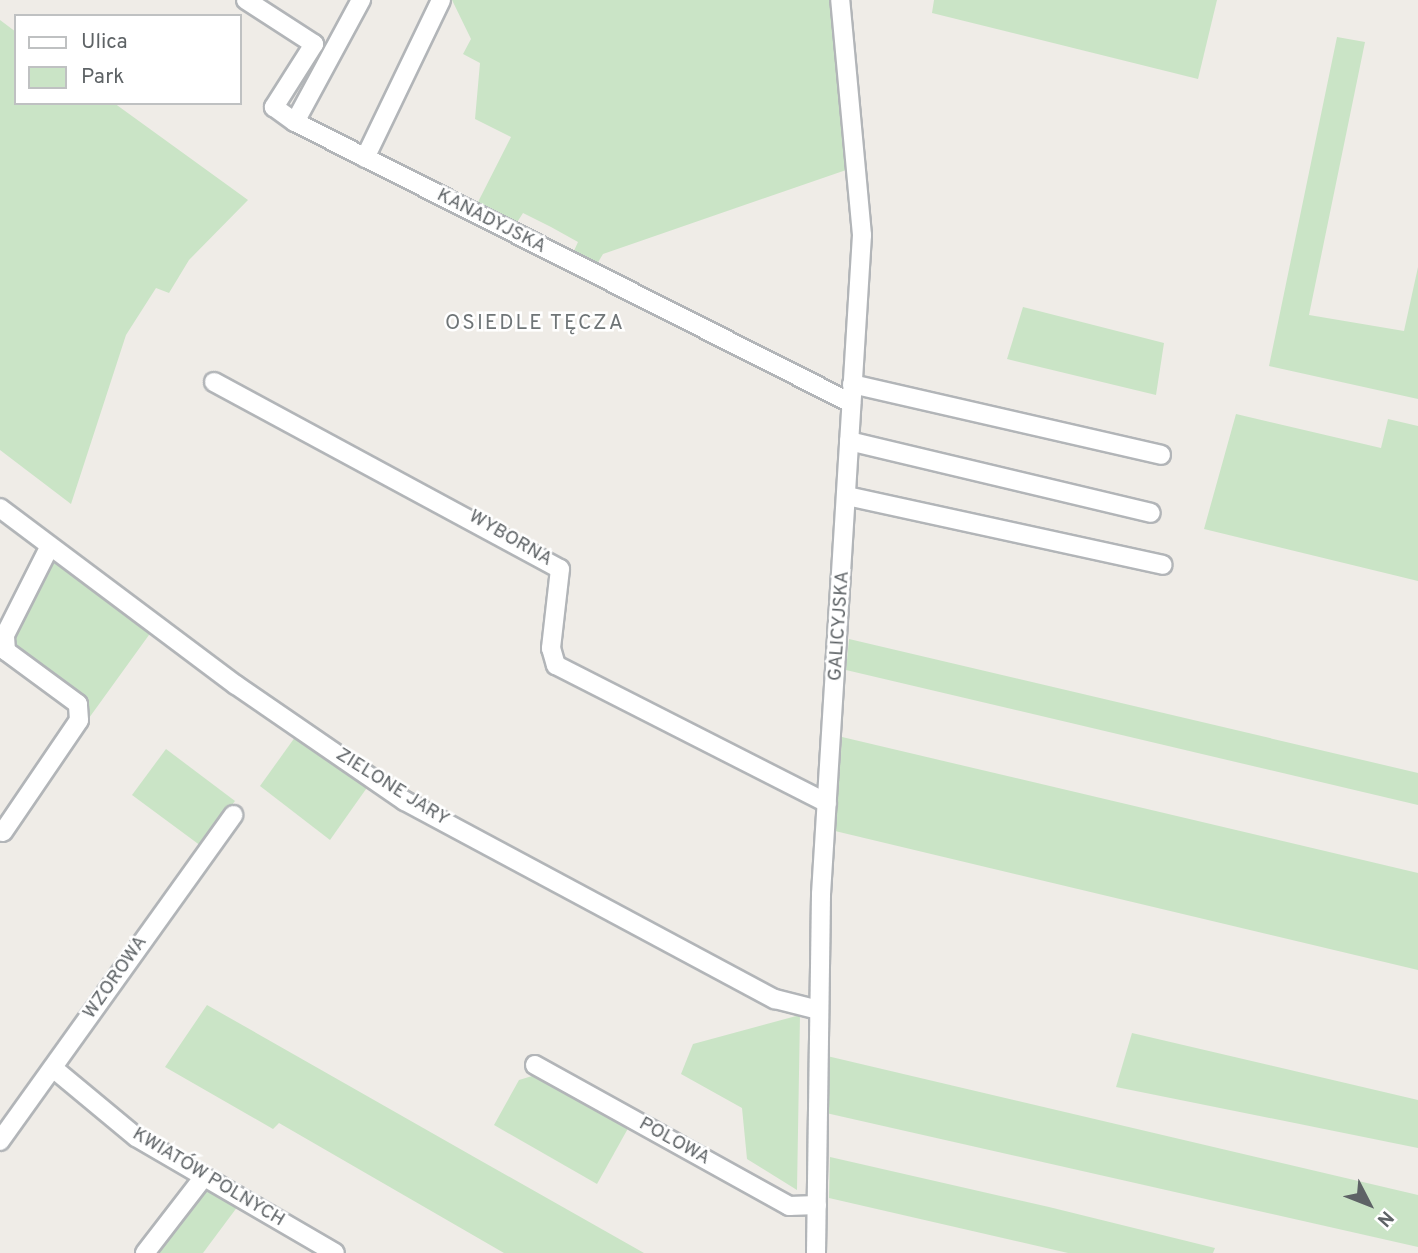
<!DOCTYPE html>
<html>
<head>
<meta charset="utf-8">
<style>
  body { margin:0 }
  #map { position:relative; width:1418px; height:1253px; overflow:hidden; background:#efece7; font-family:Overpass,sans-serif }
  div>[style] { position:absolute }
  [style*='--x'] { left:calc(var(--x)*1px); top:calc(var(--y)*1px); width:calc(var(--w)*1px); rotate:calc(var(--a)*1deg) }
  .green>* { inset:0; background:#cae4c6 }
  .roads { filter:drop-shadow(2px 0 #b2b5b8) drop-shadow(-2px 0 #b2b5b8) drop-shadow(0 2px #b2b5b8) drop-shadow(0 -2px #b2b5b8) }
  .minor>* { height:18px; margin:-9px; padding:0 9px; transform-origin:9px; border-radius:9px; background:#fff }
  span { translate:-50% -50%; white-space:nowrap; text-align:center; line-height:1.15; -webkit-text-stroke:5px #fff; paint-order:stroke }
  .street-label { font-size:19px; color:#5e6366 }
  .neighbourhood-label { font-size:21px; color:#6f7577; letter-spacing:2px }
  .legend { position:absolute; left:14px; top:14px; width:228px; height:91px; box-sizing:border-box; background:#fff; border:2px solid #bfc1c2; margin:0; padding:9px 12px; list-style:none; font-size:21px; color:#5e6366 }
  .legend li { display:flex; align-items:center; gap:14px; height:35px }
  .legend b { width:35px; border:2px solid #bfc1c2 }
  .north { position:absolute; left:1334px; top:1169px; width:70px; height:70px; -webkit-text-stroke:5px #fff; paint-order:stroke; rotate:132deg; font-size:19px; font-weight:700; line-height:28px; text-align:center; color:#5e6366 }
  .north::after { content:''; display:block; margin:auto; width:24px; height:32px; background:#5e6366; clip-path:polygon(50% 0,100% 100%,50% 72%,0 100%) }
</style>
</head>
<body>
<div id="map">
  <div class="green">
    <i style="clip-path:polygon(452px 0,830px 0,849px 169px,603px 254px,597px 264px,573px 253px,578px 242px,551px 227px,523px 213px,516px 224px,477px 204px,511px 137px,475px 119px,480px 63px,463px 54px,471px 39px)"></i>
    <i style="clip-path:polygon(934px 0,1217px 0,1198px 79px,932px 13px)"></i>
    <i style="clip-path:polygon(0 20px,16px 32px,16px 103px,114px 103px,248px 200px,189px 260px,169px 293px,156px 288px,126px 335px,71px 504px,0 450px)"></i>
    <i style="clip-path:polygon(1337px 37px,1365px 42px,1309px 315px,1404px 331px,1418px 267px,1418px 399px,1269px 366px)"></i>
    <i style="clip-path:polygon(1023px 307px,1164px 343px,1156px 395px,1007px 359px)"></i>
    <i style="clip-path:polygon(1236px 414px,1381px 448px,1388px 419px,1418px 426px,1418px 581px,1204px 529px)"></i>
    <i style="clip-path:polygon(50px 559px,154px 628px,89px 718px,84px 702px,14px 648px,9px 634px)"></i>
    <i style="clip-path:polygon(849px 639px,1418px 773px,1418px 805px,846px 670px)"></i>
    <i style="clip-path:polygon(298px 733px,371px 782px,330px 840px,260px 786px)"></i>
    <i style="clip-path:polygon(842px 737px,1418px 873px,1418px 970px,835px 831px)"></i>
    <i style="clip-path:polygon(166px 749px,235px 801px,201px 846px,132px 795px)"></i>
    <i style="clip-path:polygon(207px 1005px,476px 1158px,644px 1253px,504px 1253px,279px 1123px,273px 1129px,165px 1067px)"></i>
    <i style="clip-path:polygon(800px 1015px,797px 1190px,747px 1159px,742px 1108px,681px 1074px,693px 1044px)"></i>
    <i style="clip-path:polygon(1132px 1033px,1418px 1100px,1418px 1148px,1116px 1087px)"></i>
    <i style="clip-path:polygon(827px 1056px,1418px 1195px,1418px 1247px,826px 1113px)"></i>
    <i style="clip-path:polygon(542px 1073px,631px 1123px,597px 1184px,494px 1125px,519px 1080px)"></i>
    <i style="clip-path:polygon(830px 1157px,1049px 1207px,1215px 1248px,1213px 1253px,1068px 1253px,829px 1198px)"></i>
    <i style="clip-path:polygon(205px 1185px,238px 1206px,203px 1253px,152px 1253px)"></i>
  </div>
  <div class="roads">
    <div class="minor">
      <i style="--x:246;--y:0;--w:81;--a:32.9"></i>
      <i style="--x:314;--y:44;--w:75;--a:122.4"></i>
      <i style="--x:274;--y:107;--w:26;--a:36"></i>
      <i style="--x:295;--y:122;--w:623;--a:26.81"></i>
      <i style="--x:295;--y:122;--w:139;--a:-61.6"></i>
      <i style="--x:365;--y:158;--w:175;--a:-64.3"></i>
      <i style="--x:214;--y:382;--w:393;--a:28.4"></i>
      <i style="--x:560;--y:569;--w:80;--a:96.5"></i>
      <i style="--x:551;--y:648;--w:18;--a:74"></i>
      <i style="--x:556;--y:665;--w:304;--a:27"></i>
      <i style="--x:852;--y:384;--w:317;--a:12.9"></i>
      <i style="--x:849;--y:441;--w:310;--a:13.4"></i>
      <i style="--x:847;--y:496;--w:323;--a:12.3"></i>
      <i style="--x:0;--y:508;--w:295;--a:36.9"></i>
      <i style="--x:236;--y:685;--w:205;--a:34.5"></i>
      <i style="--x:405;--y:801;--w:420;--a:28.2"></i>
      <i style="--x:775;--y:999;--w:44;--a:14.3"></i>
      <i style="--x:3;--y:832;--w:135;--a:-55.8"></i>
      <i style="--x:79;--y:720;--w:16;--a:-94"></i>
      <i style="--x:78;--y:704;--w:89;--a:-143.6"></i>
      <i style="--x:6;--y:651;--w:16;--a:-94"></i>
      <i style="--x:5;--y:635;--w:97;--a:-63.2"></i>
      <i style="--x:535;--y:1065;--w:291;--a:29"></i>
      <i style="--x:789;--y:1206;--w:28;--a:-2"></i>
      <i style="--x:53;--y:1068;--w:108;--a:39.7"></i>
      <i style="--x:136;--y:1137;--w:230;--a:30.2"></i>
      <i style="--x:0;--y:1141;--w:401;--a:-54.4"></i>
      <i style="--x:145;--y:1253;--w:95;--a:-52.3"></i>
      <i style="--x:816;--y:1253;--w:359;--a:-89.2"></i>
      <i style="--x:821;--y:894;--w:660;--a:-86.44"></i>
      <i style="--x:862;--y:235;--w:236;--a:-95.3"></i>
    </div>
  </div>
  <div class="street-label">
    <span style="left:491px;top:222px;rotate:27deg">KANADYJSKA</span>
    <span style="left:510px;top:539px;rotate:30deg">WYBORNA</span>
    <span style="left:840px;top:626px;rotate:-86deg">GALICYJSKA</span>
    <span style="left:392px;top:788px;rotate:32deg">ZIELONE JARY</span>
    <span style="left:116px;top:978px;rotate:-55deg">WZOROWA</span>
    <span style="left:674px;top:1142px;rotate:29deg">POLOWA</span>
    <span style="left:208px;top:1178px;rotate:31deg">KWIATÓW POLNYCH</span>
  </div>
  <div class="neighbourhood-label">
    <span style="left:535px;top:324px">OSIEDLE TĘCZA</span>
  </div>
  <ul class="legend">
  <li><b style="height:9px;background:#fff"></b>Ulica</li>
  <li><b style="height:19px;background:#cae4c6"></b>Park</li>
  </ul>
  <div class="north">N</div>
</div>
</body>
</html>
